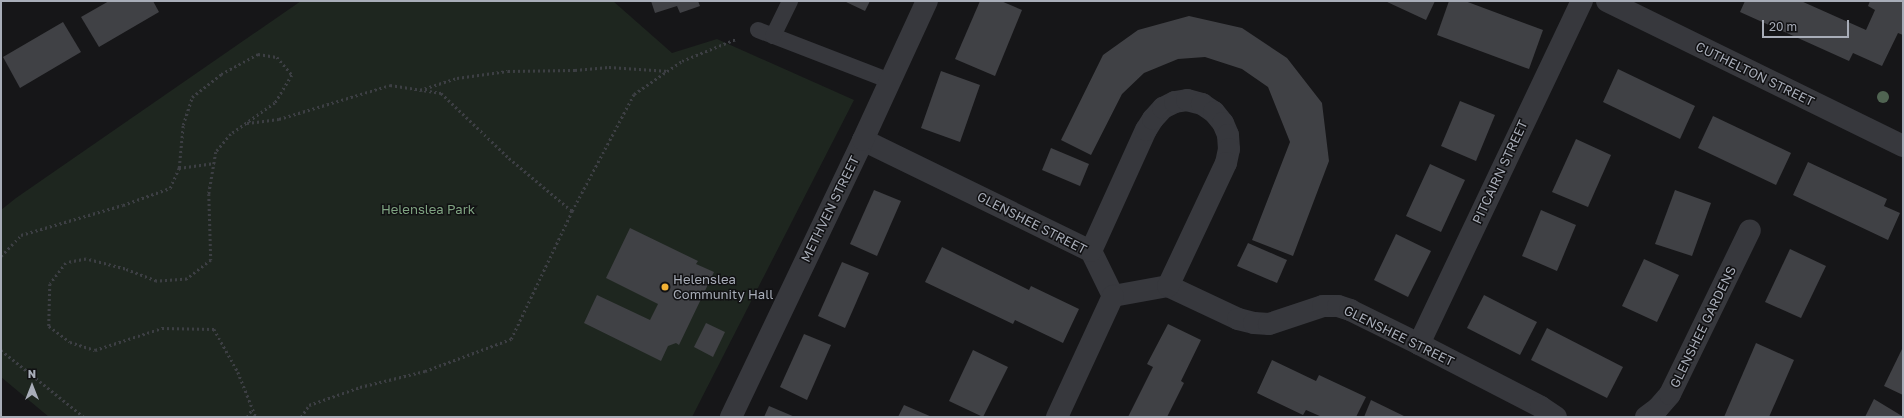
<!DOCTYPE html>
<html>
<head>
<meta charset="utf-8">
<style>
  body { margin:0 }
  #map { position:relative; width:1904px; height:418px; overflow:hidden; background:#161618; font-family:"Golos Text",sans-serif }
  div>[style] { position:absolute }
  [style*='--x'] { left:calc(var(--x)*1px); top:calc(var(--y)*1px); width:calc(var(--w)*1px); rotate:calc(var(--a)*1deg) }
  .green>* { inset:0; background:#1e261f }
  .building>* { inset:0; background:#404145 }
  .path>* { height:2.5px; margin-top:-1.25px; transform-origin:0; background:repeating-linear-gradient(90deg,#3d3f44 0 2px,transparent 0 5px) }
  .service>* { height:16px; margin:-8px; padding:0 8px; transform-origin:8px; border-radius:8px; background:#37383d }
  .minor>* { height:22px; margin:-11px; padding:0 11px; transform-origin:11px; border-radius:11px; background:#37383d }
  .trees>* { width:12px; height:12px; margin:-6px; border-radius:50%; background:#506452 }
  .dots>* { width:11px; height:11px; translate:-50% -50%; box-sizing:border-box; border:2px solid #111113; border-radius:50% }
  span { translate:-50% -50%; white-space:nowrap; text-align:center; line-height:1.15; -webkit-text-stroke:3px #111113; paint-order:stroke }
  .street-label { font-size:13px; color:#a8adb8 }
  .park-label { font-size:13px; color:#7fa381 }
  .poi-label { font-size:13px; color:#a8adb8 }
  .left { translate:0 -50%; text-align:left }
  .frame { position:absolute; inset:0; border:2px solid #a8adb8; pointer-events:none }
  .north { position:absolute; left:12px; top:366px; width:40px; height:40px; -webkit-text-stroke:3px #111113; paint-order:stroke; rotate:0deg; font-size:11px; font-weight:700; line-height:16px; text-align:center; color:#a8adb8 }
  .north::after { content:''; display:block; margin:auto; width:14px; height:18px; background:#a8adb8; clip-path:polygon(50% 0,100% 100%,50% 72%,0 100%) }
  .scale { position:absolute; left:1762px; top:20px; width:87px; height:18px; box-sizing:border-box; border:2px solid #a8adb8; border-top:0; padding-left:5px; font-size:12px; line-height:14px; white-space:nowrap; color:#a8adb8; -webkit-text-stroke:3px #111113; paint-order:stroke }
</style>
</head>
<body>
<div id="map">
  <div class="green">
    <i style="clip-path:polygon(301px 1px,613px 1px,672px 53px,717px 39px,854px 100px,692px 417px,49px 417px,1px 377px,1px 210px,16px 198px)"></i>
  </div>
  <div class="building">
    <i style="clip-path:polygon(109px 1px,153px 1px,159px 12px,99px 47px,81px 17px)"></i>
    <i style="clip-path:polygon(651px 1px,698px 1px,700px 6px,680px 13px,677px 6px,655px 13px)"></i>
    <i style="clip-path:polygon(844px 1px,870px 1px,865px 11px)"></i>
    <i style="clip-path:polygon(980px 1px,1001px 1px,1022px 10px,995px 76px,955px 59px)"></i>
    <i style="clip-path:polygon(1385px 1px,1435px 1px,1426px 20px)"></i>
    <i style="clip-path:polygon(1449px 1px,1465px 1px,1543px 30px,1529px 69px,1437px 35px)"></i>
    <i style="clip-path:polygon(1745px 1px,1801px 1px,1866px 30px,1875px 10px,1868px 6px,1870px 1px,1903px 1px,1903px 35px,1898px 33px,1882px 66px,1853px 53px,1849px 61px,1740px 12px)"></i>
    <i style="clip-path:polygon(1189px 16px,1242px 28px,1287px 58px,1322px 103px,1329px 161px,1293px 256px,1252px 240px,1290px 142px,1268px 87px,1242px 69px,1205px 57px,1178px 59px,1144px 73px,1122px 94px,1091px 155px,1061px 140px,1103px 55px,1138px 30px)"></i>
    <i style="clip-path:polygon(63px 22px,81px 52px,20px 88px,3px 57px)"></i>
    <i style="clip-path:polygon(1618px 69px,1695px 106px,1680px 139px,1603px 102px)"></i>
    <i style="clip-path:polygon(941px 71px,980px 85px,960px 142px,921px 128px)"></i>
    <i style="clip-path:polygon(1460px 101px,1495px 115px,1476px 161px,1441px 146px)"></i>
    <i style="clip-path:polygon(1713px 116px,1791px 153px,1776px 185px,1698px 148px)"></i>
    <i style="clip-path:polygon(1576px 139px,1611px 155px,1588px 207px,1552px 192px)"></i>
    <i style="clip-path:polygon(1051px 148px,1089px 164px,1080px 186px,1042px 170px)"></i>
    <i style="clip-path:polygon(1808px 162px,1887px 199px,1884px 206px,1900px 213px,1888px 240px,1793px 195px)"></i>
    <i style="clip-path:polygon(1430px 164px,1465px 180px,1441px 232px,1406px 216px)"></i>
    <i style="clip-path:polygon(874px 190px,901px 201px,877px 256px,850px 244px)"></i>
    <i style="clip-path:polygon(1675px 190px,1711px 203px,1692px 256px,1655px 244px)"></i>
    <i style="clip-path:polygon(1541px 210px,1576px 225px,1557px 271px,1522px 256px)"></i>
    <i style="clip-path:polygon(630px 228px,698px 261px,696px 264px,714px 272px,679px 345px,676px 343px,668px 346px,661px 361px,584px 323px,597px 295px,650px 320px,658px 304px,606px 278px)"></i>
    <i style="clip-path:polygon(1396px 234px,1431px 251px,1408px 297px,1374px 280px)"></i>
    <i style="clip-path:polygon(1248px 243px,1287px 260px,1277px 283px,1237px 266px)"></i>
    <i style="clip-path:polygon(942px 247px,1029px 290px,1031px 286px,1079px 309px,1063px 343px,1015px 320px,1013px 324px,925px 282px)"></i>
    <i style="clip-path:polygon(1790px 249px,1826px 266px,1801px 318px,1765px 302px)"></i>
    <i style="clip-path:polygon(1644px 259px,1679px 275px,1657px 322px,1622px 306px)"></i>
    <i style="clip-path:polygon(842px 262px,869px 273px,845px 328px,818px 316px)"></i>
    <i style="clip-path:polygon(1484px 295px,1537px 322px,1520px 355px,1467px 328px)"></i>
    <i style="clip-path:polygon(706px 323px,725px 332px,713px 357px,694px 347px)"></i>
    <i style="clip-path:polygon(1168px 324px,1201px 340px,1181px 381px,1184px 383px,1167px 417px,1128px 417px,1153px 367px,1147px 364px)"></i>
    <i style="clip-path:polygon(1547px 328px,1623px 367px,1607px 398px,1531px 360px)"></i>
    <i style="clip-path:polygon(804px 334px,831px 345px,807px 400px,780px 387px)"></i>
    <i style="clip-path:polygon(1756px 343px,1794px 360px,1769px 417px,1724px 417px)"></i>
    <i style="clip-path:polygon(1903px 347px,1903px 395px,1884px 386px)"></i>
    <i style="clip-path:polygon(973px 350px,1008px 367px,983px 417px,949px 401px)"></i>
    <i style="clip-path:polygon(1272px 360px,1316px 381px,1319px 375px,1366px 397px,1356px 417px,1322px 417px,1306px 410px,1303px 415px,1257px 393px)"></i>
    <i style="clip-path:polygon(1874px 399px,1902px 416px,1902px 417px,1865px 417px)"></i>
    <i style="clip-path:polygon(1371px 400px,1406px 417px,1364px 417px)"></i>
    <i style="clip-path:polygon(904px 405px,932px 417px,898px 417px)"></i>
    <i style="clip-path:polygon(769px 406px,795px 417px,764px 417px)"></i>
  </div>
  <div class="path">
    <i style="--x:420;--y:90;--w:39;--a:-18"></i>
    <i style="--x:457;--y:78;--w:51;--a:-7.8"></i>
    <i style="--x:508;--y:71;--w:67;--a:-0.9"></i>
    <i style="--x:575;--y:70;--w:34;--a:-5"></i>
    <i style="--x:609;--y:67;--w:60;--a:3.8"></i>
    <i style="--x:247;--y:123;--w:32;--a:-7"></i>
    <i style="--x:279;--y:119;--w:116;--a:-17"></i>
    <i style="--x:390;--y:85;--w:52;--a:8.9"></i>
    <i style="--x:441;--y:93;--w:94;--a:43.7"></i>
    <i style="--x:509;--y:158;--w:82;--a:40.1"></i>
    <i style="--x:179;--y:168;--w:36;--a:-8"></i>
    <i style="--x:1;--y:256;--w:29;--a:-46"></i>
    <i style="--x:21;--y:235;--w:106;--a:-16.4"></i>
    <i style="--x:123;--y:205;--w:50;--a:-19.9"></i>
    <i style="--x:170;--y:188;--w:22;--a:-66"></i>
    <i style="--x:179;--y:168;--w:43;--a:-84.7"></i>
    <i style="--x:183;--y:125;--w:29;--a:-72"></i>
    <i style="--x:192;--y:97;--w:37;--a:-38"></i>
    <i style="--x:221;--y:74;--w:42;--a:-28.4"></i>
    <i style="--x:258;--y:54;--w:19;--a:9"></i>
    <i style="--x:277;--y:57;--w:23;--a:50"></i>
    <i style="--x:292;--y:75;--w:33;--a:121"></i>
    <i style="--x:275;--y:103;--w:54;--a:144.8"></i>
    <i style="--x:231;--y:134;--w:23;--a:130"></i>
    <i style="--x:216;--y:152;--w:43;--a:99.5"></i>
    <i style="--x:209;--y:194;--w:66;--a:88.3"></i>
    <i style="--x:211;--y:260;--w:31;--a:142"></i>
    <i style="--x:187;--y:279;--w:31;--a:176"></i>
    <i style="--x:156;--y:281;--w:33;--a:-159"></i>
    <i style="--x:125;--y:269;--w:40;--a:-165.6"></i>
    <i style="--x:86;--y:259;--w:20;--a:169"></i>
    <i style="--x:66;--y:263;--w:26;--a:127"></i>
    <i style="--x:50;--y:284;--w:42;--a:91.4"></i>
    <i style="--x:49;--y:326;--w:26;--a:37"></i>
    <i style="--x:70;--y:342;--w:26;--a:18"></i>
    <i style="--x:95;--y:350;--w:71;--a:-18.2"></i>
    <i style="--x:162;--y:328;--w:52;--a:1.1"></i>
    <i style="--x:214;--y:329;--w:49;--a:60.8"></i>
    <i style="--x:238;--y:372;--w:48;--a:68.2"></i>
    <i style="--x:1;--y:350;--w:107;--a:38.9"></i>
    <i style="--x:247;--y:417;--w:9;--a:-58"></i>
    <i style="--x:301;--y:417;--w:14;--a:-56"></i>
    <i style="--x:309;--y:405;--w:54;--a:-19.4"></i>
    <i style="--x:360;--y:387;--w:67;--a:-13.8"></i>
    <i style="--x:425;--y:371;--w:92;--a:-20.4"></i>
    <i style="--x:511;--y:339;--w:142;--a:-64.5"></i>
    <i style="--x:572;--y:211;--w:132;--a:-62.1"></i>
    <i style="--x:634;--y:94;--w:58;--a:-34.5"></i>
    <i style="--x:682;--y:61;--w:58;--a:-22.2"></i>
  </div>
  <div class="service">
    <i style="--x:758;--y:30;--w:142;--a:21.1"></i>
    <i style="--x:773;--y:36;--w:39;--a:-64"></i>
  </div>
  <div class="minor">
    <i style="--x:1607;--y:1;--w:330;--a:26.1"></i>
    <i style="--x:863;--y:140;--w:254;--a:26"></i>
    <i style="--x:1091;--y:251;--w:50;--a:63.9"></i>
    <i style="--x:1113;--y:296;--w:56;--a:-10.3"></i>
    <i style="--x:1168;--y:286;--w:77;--a:25.2"></i>
    <i style="--x:1238;--y:319;--w:16;--a:14"></i>
    <i style="--x:1254;--y:323;--w:15;--a:4"></i>
    <i style="--x:1269;--y:324;--w:57;--a:-18.4"></i>
    <i style="--x:1323;--y:306;--w:15;--a:0"></i>
    <i style="--x:1338;--y:306;--w:13;--a:18"></i>
    <i style="--x:1350;--y:310;--w:77;--a:26.2"></i>
    <i style="--x:1419;--y:344;--w:137;--a:27.3"></i>
    <i style="--x:1541;--y:407;--w:18;--a:34"></i>
    <i style="--x:1091;--y:251;--w:133;--a:-65.6"></i>
    <i style="--x:1146;--y:130;--w:13;--a:-58"></i>
    <i style="--x:1153;--y:119;--w:15;--a:-48"></i>
    <i style="--x:1163;--y:108;--w:13;--a:-27"></i>
    <i style="--x:1175;--y:102;--w:12;--a:-9"></i>
    <i style="--x:1187;--y:100;--w:16;--a:15"></i>
    <i style="--x:1202;--y:104;--w:14;--a:34"></i>
    <i style="--x:1214;--y:112;--w:14;--a:51"></i>
    <i style="--x:1223;--y:123;--w:13;--a:67"></i>
    <i style="--x:1228;--y:135;--w:14;--a:86"></i>
    <i style="--x:1229;--y:149;--w:14;--a:102"></i>
    <i style="--x:1226;--y:163;--w:136;--a:115.2"></i>
    <i style="--x:1419;--y:344;--w:380;--a:-64.6"></i>
    <i style="--x:731;--y:417;--w:307;--a:-64.5"></i>
    <i style="--x:863;--y:140;--w:153;--a:-65.3"></i>
    <i style="--x:1057;--y:417;--w:133;--a:-65.2"></i>
    <i style="--x:1646;--y:417;--w:15;--a:-37"></i>
    <i style="--x:1658;--y:408;--w:18;--a:-49"></i>
    <i style="--x:1670;--y:394;--w:182;--a:-64"></i>
  </div>
  <div class="trees">
    <i style="left:1883px;top:97px"></i>
  </div>
  <div class="dots">
    <i style="left:665px;top:287px;background:#f2b134"></i>
  </div>
  <div class="street-label">
    <span style="left:1755px;top:74px;rotate:26deg">CUTHELTON STREET</span>
    <span style="left:1500px;top:172px;rotate:-65deg">PITCAIRN STREET</span>
    <span style="left:830px;top:209px;rotate:-64deg">METHVEN STREET</span>
    <span style="left:1032px;top:223px;rotate:27deg">GLENSHEE STREET</span>
    <span style="left:1703px;top:327px;rotate:-64deg">GLENSHEE GARDENS</span>
    <span style="left:1399px;top:336px;rotate:26deg">GLENSHEE STREET</span>
  </div>
  <div class="park-label">
    <span style="left:428px;top:209px">Helenslea Park</span>
  </div>
  <div class="poi-label">
    <span class="left" style="left:673px;top:287px">Helenslea<br>Community Hall</span>
  </div>
  <div class="frame"></div>
  <div class="north">N</div>
  <div class="scale">20 m</div>
</div>
</body>
</html>
